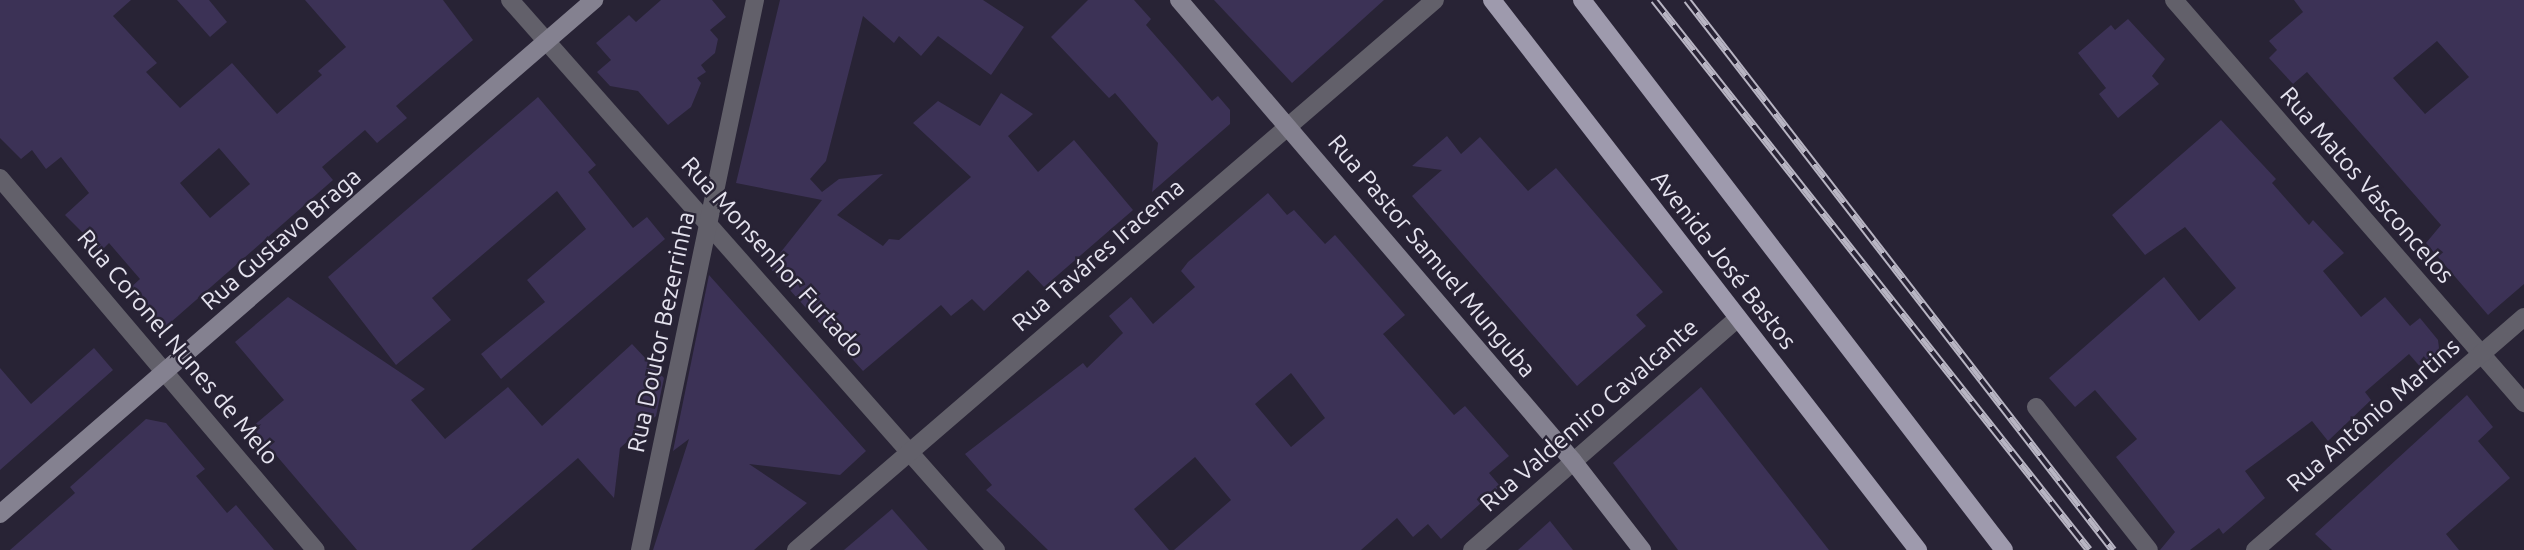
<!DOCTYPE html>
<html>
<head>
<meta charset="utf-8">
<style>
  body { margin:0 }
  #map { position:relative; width:2524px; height:550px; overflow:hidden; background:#282335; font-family:Ubuntu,sans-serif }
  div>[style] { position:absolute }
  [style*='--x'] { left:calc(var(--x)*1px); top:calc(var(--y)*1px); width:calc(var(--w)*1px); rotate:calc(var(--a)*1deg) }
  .building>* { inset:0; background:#3c3256 }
  .street>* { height:18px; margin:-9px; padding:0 9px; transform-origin:9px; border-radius:9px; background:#62606a }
  .secondary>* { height:18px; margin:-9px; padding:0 9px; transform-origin:9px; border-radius:9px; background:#848190 }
  .primary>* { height:18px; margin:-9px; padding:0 9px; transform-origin:9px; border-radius:9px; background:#9e9aad }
  .rail>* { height:8px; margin-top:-4px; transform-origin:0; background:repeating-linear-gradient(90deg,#282335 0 16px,#b8b5c3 0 32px); box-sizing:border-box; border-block:2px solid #b8b5c3 }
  span { translate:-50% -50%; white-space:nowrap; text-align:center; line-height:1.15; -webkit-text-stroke:5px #282335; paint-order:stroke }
  .street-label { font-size:24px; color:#e5e3ef }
</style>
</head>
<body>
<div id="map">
  <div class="building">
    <i style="clip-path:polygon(evenodd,0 0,131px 0,113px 16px,157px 63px,146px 72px,180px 108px,232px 63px,277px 114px,322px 75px,318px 71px,346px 47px,305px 0,443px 0,473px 40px,396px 106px,407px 118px,377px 143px,365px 130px,322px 167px,333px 180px,163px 329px,129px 289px,140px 279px,109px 243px,101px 251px,65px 215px,89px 193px,61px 157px,46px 169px,32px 150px,21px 159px,0 138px,0 0,219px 148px,250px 184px,210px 218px,180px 183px,219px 148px)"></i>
    <i style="clip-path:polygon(177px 0,209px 0,227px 22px,210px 37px)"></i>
    <i style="clip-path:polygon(661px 0,712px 0,726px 17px,710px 30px,718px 39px,715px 53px,701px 65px,706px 72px,697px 78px,701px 83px,691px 107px,668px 125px,638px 91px,610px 86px,597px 72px,611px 60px,596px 43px,629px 15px,636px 22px)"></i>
    <i style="clip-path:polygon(780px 0,983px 0,1024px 27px,991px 75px,938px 36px,921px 56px,899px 36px,894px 43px,863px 16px,826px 161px,810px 179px,822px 192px,839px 179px,883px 174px,837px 215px,883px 246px,889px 239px,899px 240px,971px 177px,913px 123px,938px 101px,980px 126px,1001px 93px,1033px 114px,1008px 136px,1038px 172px,1074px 140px,1133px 210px,1044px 287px,1028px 270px,984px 311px,972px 299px,951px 316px,941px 305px,863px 371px,769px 267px,822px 200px,736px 183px)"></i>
    <i style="clip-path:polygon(1088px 0,1134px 0,1151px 19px,1146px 25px,1182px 66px,1212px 101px,1218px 96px,1230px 110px,1230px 124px,1152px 192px,1158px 143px,1115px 93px,1109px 98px,1051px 37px)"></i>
    <i style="clip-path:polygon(1214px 0,1384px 0,1292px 83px)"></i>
    <i style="clip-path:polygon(evenodd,2294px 0,2524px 0,2524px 284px,2488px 315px,2426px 243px,2441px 225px,2307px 72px,2293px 84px,2269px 58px,2277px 50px,2269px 41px,2303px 12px,2294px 0,2437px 41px,2469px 77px,2425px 114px,2393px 78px,2437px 41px)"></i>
    <i style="clip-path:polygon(2128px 19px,2165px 59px,2152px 76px,2159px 84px,2118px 118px,2099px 94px,2106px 88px,2078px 53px,2111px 25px,2115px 30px)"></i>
    <i style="clip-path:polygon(538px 97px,596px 165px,588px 172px,633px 228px,647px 217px,665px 239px,501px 379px,481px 354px,545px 302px,527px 280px,586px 229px,557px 191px,432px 298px,451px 320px,396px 365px,328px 277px)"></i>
    <i style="clip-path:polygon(2221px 120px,2276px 179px,2272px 183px,2309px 225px,2313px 220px,2344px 253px,2323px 271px,2361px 317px,2385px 297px,2410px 326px,2420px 318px,2438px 340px,2440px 356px,2423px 370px,2409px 354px,2365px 392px,2371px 400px,2328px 441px,2312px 421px,2245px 471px,2265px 498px,2223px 534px,2219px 528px,2190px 550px,2160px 550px,2175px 532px,2116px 457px,2137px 439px,2095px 390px,2075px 407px,2049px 378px,2164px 277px,2199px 321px,2236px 288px,2185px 227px,2145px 255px,2112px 215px)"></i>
    <i style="clip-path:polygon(1447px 136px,1461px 154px,1480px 137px,1528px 191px,1556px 168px,1663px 292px,1636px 315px,1646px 326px,1577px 386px,1412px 196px,1442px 170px,1412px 166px)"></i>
    <i style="clip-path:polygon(evenodd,1268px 193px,1287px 215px,1294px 210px,1325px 244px,1335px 235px,1405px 315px,1383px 334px,1454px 415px,1465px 406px,1509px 456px,1489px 473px,1500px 486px,1441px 539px,1428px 524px,1413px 537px,1397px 518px,1361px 550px,1174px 550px,1231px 500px,1195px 457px,1134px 509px,1169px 550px,1048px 550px,986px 490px,992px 485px,965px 454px,1083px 363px,1087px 368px,1123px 333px,1109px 316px,1131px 297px,1153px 324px,1195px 287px,1181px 271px,1188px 262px,1268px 193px,1291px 373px,1325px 418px,1291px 447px,1255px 404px,1291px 373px)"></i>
    <i style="clip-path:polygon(709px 275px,866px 451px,840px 475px,749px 464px,807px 503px,754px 550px,653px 550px,689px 439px,673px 451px)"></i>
    <i style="clip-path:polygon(288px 297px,425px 389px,411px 400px,445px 439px,508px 387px,542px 426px,632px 344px,664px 378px,656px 416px,620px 448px,614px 498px,578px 458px,471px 550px,357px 550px,252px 427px,284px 400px,235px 342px)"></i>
    <i style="clip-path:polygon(94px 348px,113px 370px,0 470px,0 368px,31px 404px)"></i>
    <i style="clip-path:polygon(1701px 387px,1720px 411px,1829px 550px,1678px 550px,1613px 463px)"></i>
    <i style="clip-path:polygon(2467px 395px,2493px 427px,2478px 441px,2510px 478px,2446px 534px,2459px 550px,2332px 550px,2315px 534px)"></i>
    <i style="clip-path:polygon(146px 419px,166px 423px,205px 469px,196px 476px,227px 513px,236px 505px,274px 550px,10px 550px,75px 493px,70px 487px)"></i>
    <i style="clip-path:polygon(892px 509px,928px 550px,844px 550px)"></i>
    <i style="clip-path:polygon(1550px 521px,1573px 550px,1518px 550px)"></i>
  </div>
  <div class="street">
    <i style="--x:510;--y:0;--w:734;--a:48.54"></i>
    <i style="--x:2174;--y:0;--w:534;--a:49.03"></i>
    <i style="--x:0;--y:178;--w:488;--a:49.7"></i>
    <i style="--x:2036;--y:407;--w:182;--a:51.7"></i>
    <i style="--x:640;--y:550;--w:562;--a:-78.19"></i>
    <i style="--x:796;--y:550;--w:843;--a:-40.72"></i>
    <i style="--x:1472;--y:550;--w:353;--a:-41.1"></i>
    <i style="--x:2255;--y:550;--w:356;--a:-40.9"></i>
  </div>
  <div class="secondary">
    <i style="--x:1179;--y:0;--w:606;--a:49.48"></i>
    <i style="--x:1573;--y:461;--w:113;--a:52.2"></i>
    <i style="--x:0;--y:514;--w:786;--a:-40.87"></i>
  </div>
  <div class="primary">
    <i style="--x:1492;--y:0;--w:696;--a:52.24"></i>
    <i style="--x:1582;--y:0;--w:693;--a:52.5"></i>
  </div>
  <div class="rail">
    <i style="--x:1654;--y:0;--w:701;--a:51.66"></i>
    <i style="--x:1687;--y:0;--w:696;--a:52.24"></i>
  </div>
  <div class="street-label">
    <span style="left:2367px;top:185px;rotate:49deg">Rua Matos Vasconcelos</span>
    <span style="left:281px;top:239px;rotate:-41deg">Rua Gustavo Braga</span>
    <span style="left:1098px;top:255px;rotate:-41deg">Rua Taváres Iracema</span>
    <span style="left:1432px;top:256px;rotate:50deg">Rua Pastor Samuel Munguba</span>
    <span style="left:773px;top:257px;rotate:48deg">Rua Monsenhor Furtado</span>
    <span style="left:1724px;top:260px;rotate:52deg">Avenida José Bastos</span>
    <span style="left:661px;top:332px;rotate:-78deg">Rua Doutor Bezerrinha</span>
    <span style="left:178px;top:347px;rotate:50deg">Rua Coronel Nunes de Melo</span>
    <span style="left:1589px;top:415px;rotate:-41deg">Rua Valdemiro Cavalcante</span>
    <span style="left:2373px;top:415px;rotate:-41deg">Rua Antônio Martins</span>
  </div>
</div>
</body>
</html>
